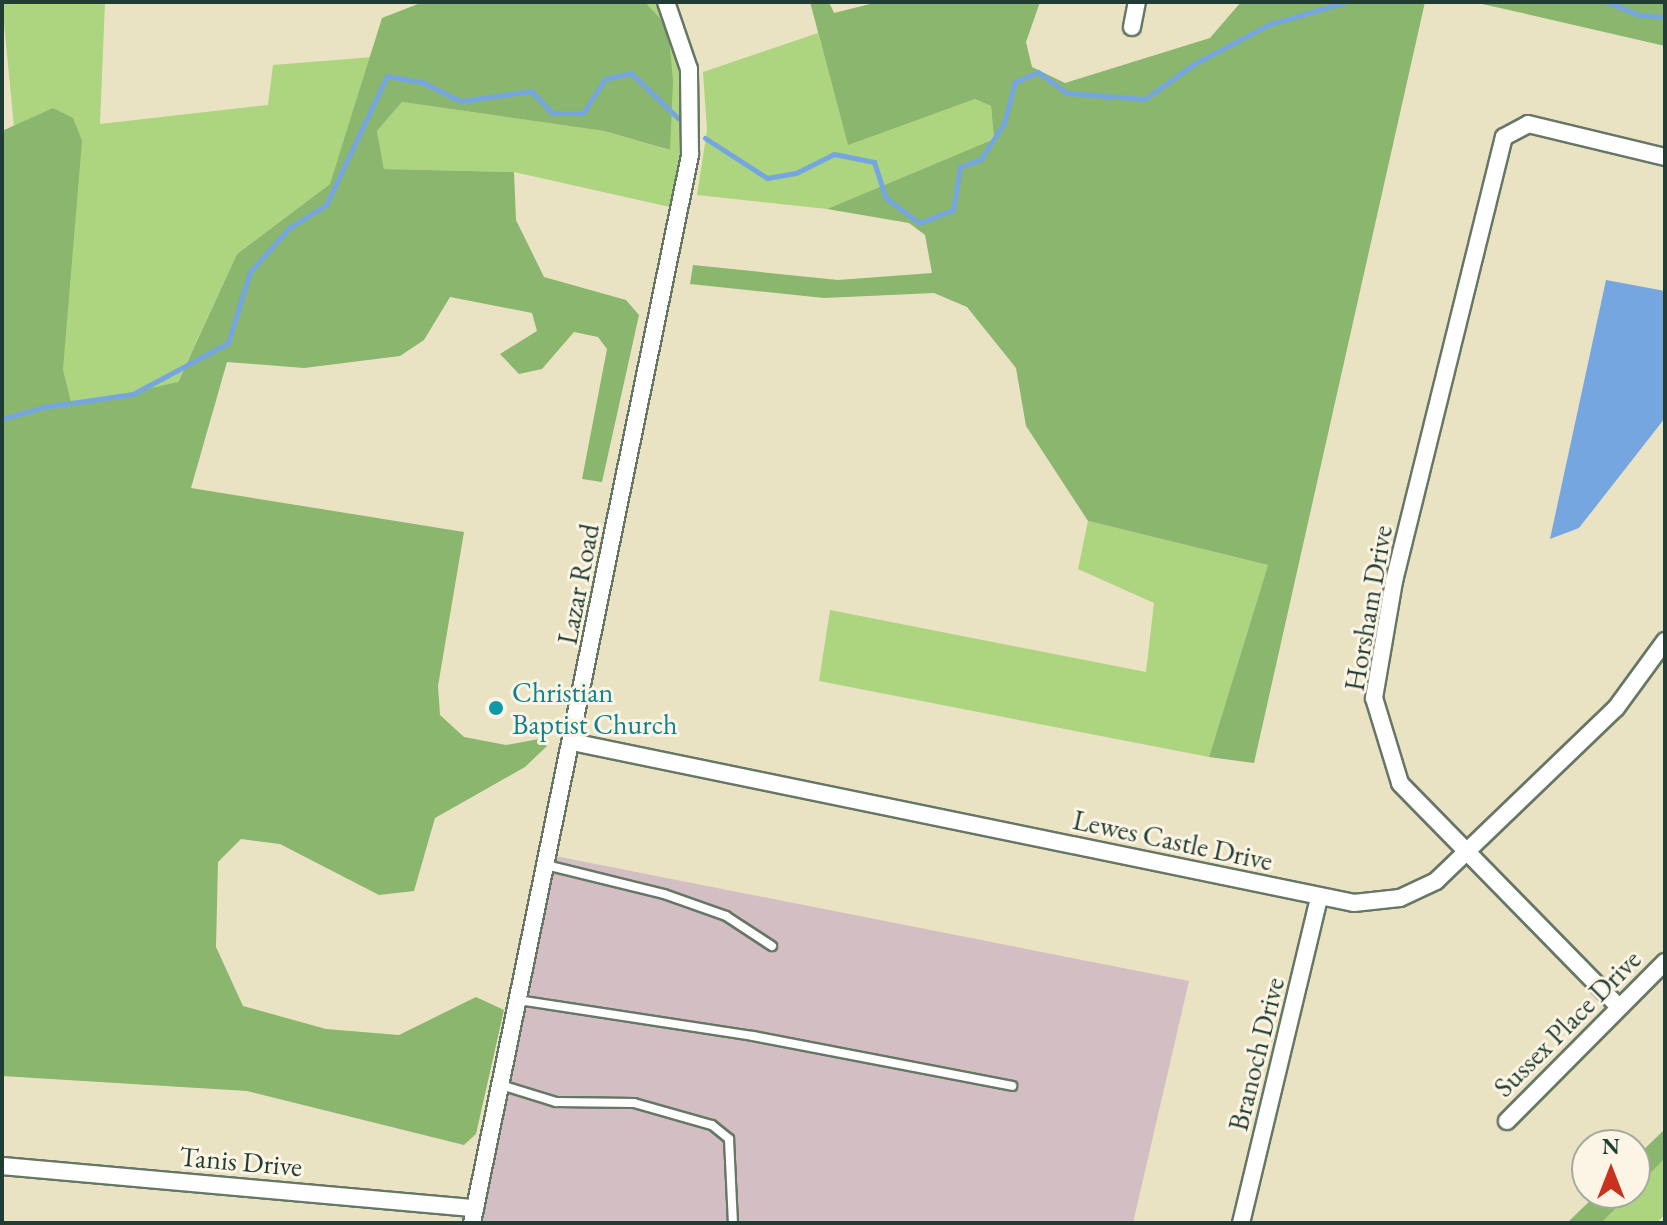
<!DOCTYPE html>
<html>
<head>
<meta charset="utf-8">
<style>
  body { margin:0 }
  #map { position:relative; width:1667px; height:1225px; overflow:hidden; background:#eae3c3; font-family:"EB Garamond",serif }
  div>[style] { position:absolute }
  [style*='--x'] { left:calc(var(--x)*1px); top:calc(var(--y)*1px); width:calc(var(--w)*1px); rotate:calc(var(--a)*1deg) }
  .industrial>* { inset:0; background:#d2bec3 }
  .green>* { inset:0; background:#add47f }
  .forest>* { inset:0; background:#8ab66e }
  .water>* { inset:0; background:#76a6e0 }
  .stream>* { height:5px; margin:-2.5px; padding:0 2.5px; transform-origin:2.5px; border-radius:2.5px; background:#76a6e0 }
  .roads { filter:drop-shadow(2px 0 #676) drop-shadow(-2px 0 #676) drop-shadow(0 2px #676) drop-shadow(0 -2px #676) }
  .service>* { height:8px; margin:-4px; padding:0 4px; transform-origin:4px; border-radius:4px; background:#fff }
  .minor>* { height:16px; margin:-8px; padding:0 8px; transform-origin:8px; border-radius:8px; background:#fff }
  .dots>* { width:22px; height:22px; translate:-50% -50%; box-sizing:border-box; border:4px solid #fcf5e5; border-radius:50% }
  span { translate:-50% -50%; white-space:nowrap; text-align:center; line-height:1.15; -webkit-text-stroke:6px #fcf5e5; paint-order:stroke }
  .street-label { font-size:28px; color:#1f3d34 }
  .culture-label { font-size:28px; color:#0d838f }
  .left { translate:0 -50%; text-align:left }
  .frame { position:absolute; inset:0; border:4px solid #1f3d34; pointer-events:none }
  .north { position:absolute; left:1571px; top:1129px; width:80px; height:80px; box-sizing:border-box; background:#fcf5e5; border:2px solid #a4ab9e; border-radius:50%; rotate:0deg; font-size:22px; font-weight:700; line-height:32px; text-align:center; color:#1f3d34 }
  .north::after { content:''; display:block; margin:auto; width:28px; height:36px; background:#c8321e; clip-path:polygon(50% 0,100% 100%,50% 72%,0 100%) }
</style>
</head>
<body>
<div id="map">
  <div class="industrial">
    <i style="clip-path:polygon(555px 856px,1189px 981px,1133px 1223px,480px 1223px)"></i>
  </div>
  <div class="green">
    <i style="clip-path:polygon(2px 2px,105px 2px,100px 124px,268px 105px,273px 65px,373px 57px,330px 184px,237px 254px,177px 383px,72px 407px,63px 369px,54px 108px,14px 127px)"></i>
    <i style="clip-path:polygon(645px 2px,659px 2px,668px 27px,681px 81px,683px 142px,670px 207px,514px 172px,384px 169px,377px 131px,402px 102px,604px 131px,669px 150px,668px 27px)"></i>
    <i style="clip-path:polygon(818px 33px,848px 144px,975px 99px,991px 106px,994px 139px,827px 209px,697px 195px,707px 130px,703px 72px)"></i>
    <i style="clip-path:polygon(1088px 521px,1268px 565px,1209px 757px,819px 681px,830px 610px,1146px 672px,1154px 603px,1078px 569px)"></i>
    <i style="clip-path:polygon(1665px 1158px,1665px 1215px,1656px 1223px,1601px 1223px)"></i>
  </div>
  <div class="forest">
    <i style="clip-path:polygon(423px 2px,645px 2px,668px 27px,673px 81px,670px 150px,604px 131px,402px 102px,377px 131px,384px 169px,514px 172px,516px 220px,544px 277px,626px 300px,639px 315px,602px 482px,582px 479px,607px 349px,598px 337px,574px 332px,542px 369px,519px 374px,500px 354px,537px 331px,532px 313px,450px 297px,424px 340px,400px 356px,304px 368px,227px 362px,191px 488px,464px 532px,438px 686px,440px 715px,464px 737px,506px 745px,539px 739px,547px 746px,525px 767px,435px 818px,414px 891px,379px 895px,280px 844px,241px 839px,218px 862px,216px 947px,243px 1006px,326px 1029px,399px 1035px,476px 997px,504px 1010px,476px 1134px,464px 1145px,247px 1091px,2px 1076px,2px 131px,53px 108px,73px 118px,82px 141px,63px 369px,72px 406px,178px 382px,237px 254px,330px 184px,382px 18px)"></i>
    <i style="clip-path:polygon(810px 2px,829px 2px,834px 13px,878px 2px,1040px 2px,1026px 42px,1032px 67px,1065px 83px,1210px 38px,1241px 2px,1425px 2px,1254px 763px,1209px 757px,1268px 565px,1088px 521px,1026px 426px,1016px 368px,967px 307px,934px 293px,824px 298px,690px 284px,693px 265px,838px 280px,932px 273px,925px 235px,909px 223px,827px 209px,994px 139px,991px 106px,975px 99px,848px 145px)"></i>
    <i style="clip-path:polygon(1473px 2px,1665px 2px,1665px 46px,1518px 12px)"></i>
    <i style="clip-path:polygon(1665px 1129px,1665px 1158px,1635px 1189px,1635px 1158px)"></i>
    <i style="clip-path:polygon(1598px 1193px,1631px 1193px,1601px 1223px,1567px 1223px)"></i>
  </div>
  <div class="water">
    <i style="clip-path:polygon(1606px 280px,1665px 291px,1665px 418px,1579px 528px,1550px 539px)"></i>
  </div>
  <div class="stream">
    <i style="--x:1607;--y:2;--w:35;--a:22"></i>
    <i style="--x:1639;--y:15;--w:26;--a:4"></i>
    <i style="--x:705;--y:138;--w:74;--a:32.8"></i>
    <i style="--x:767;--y:178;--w:29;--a:-10"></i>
    <i style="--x:796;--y:173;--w:42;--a:-26.6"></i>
    <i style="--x:834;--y:154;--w:41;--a:11.3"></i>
    <i style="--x:874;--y:162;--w:38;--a:72"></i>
    <i style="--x:886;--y:198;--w:41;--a:37.1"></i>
    <i style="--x:919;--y:223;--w:36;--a:-21"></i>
    <i style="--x:953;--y:210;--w:44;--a:-80.8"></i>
    <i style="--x:960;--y:167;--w:22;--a:-21"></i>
    <i style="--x:981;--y:159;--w:43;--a:-57.4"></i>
    <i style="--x:1004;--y:123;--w:42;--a:-75"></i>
    <i style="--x:1015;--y:82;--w:25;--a:-23"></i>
    <i style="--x:1038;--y:72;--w:36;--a:36"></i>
    <i style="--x:1067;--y:93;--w:78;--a:4.4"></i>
    <i style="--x:1145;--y:99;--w:60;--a:-35.5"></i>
    <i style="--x:1194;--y:64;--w:86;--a:-27.8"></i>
    <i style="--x:1270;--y:24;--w:79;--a:-16.1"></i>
    <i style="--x:2;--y:419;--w:44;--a:-15.9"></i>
    <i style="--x:44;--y:407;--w:90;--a:-8.3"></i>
    <i style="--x:133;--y:394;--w:108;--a:-28.2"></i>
    <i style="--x:228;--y:343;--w:74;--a:-72.8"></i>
    <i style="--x:250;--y:272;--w:59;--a:-48.4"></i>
    <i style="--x:289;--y:228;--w:44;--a:-31.9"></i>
    <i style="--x:326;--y:205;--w:143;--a:-64.7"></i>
    <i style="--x:387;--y:76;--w:36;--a:10"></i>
    <i style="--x:422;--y:82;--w:42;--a:26.6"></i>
    <i style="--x:460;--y:101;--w:72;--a:-8"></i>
    <i style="--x:531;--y:91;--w:30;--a:46"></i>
    <i style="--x:552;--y:113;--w:31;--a:0"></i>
    <i style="--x:583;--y:113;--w:40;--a:-57.1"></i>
    <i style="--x:605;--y:79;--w:27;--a:-13"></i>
    <i style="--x:631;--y:73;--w:65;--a:43.8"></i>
  </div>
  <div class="roads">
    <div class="service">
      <i style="--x:546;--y:865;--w:122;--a:13.8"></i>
      <i style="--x:664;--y:894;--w:66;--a:19.5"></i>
      <i style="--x:726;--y:916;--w:55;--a:33.1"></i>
      <i style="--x:518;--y:1000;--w:238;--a:8.7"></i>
      <i style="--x:753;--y:1036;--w:264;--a:10.9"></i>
      <i style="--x:501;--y:1085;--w:58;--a:17.2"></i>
      <i style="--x:556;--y:1102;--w:78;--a:0.7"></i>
      <i style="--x:634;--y:1103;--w:81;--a:15.8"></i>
      <i style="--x:712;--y:1125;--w:22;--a:39"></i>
      <i style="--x:729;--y:1139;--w:84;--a:87.3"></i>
    </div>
    <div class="minor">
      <i style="--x:1132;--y:27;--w:25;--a:-79"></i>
      <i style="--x:572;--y:742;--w:798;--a:11.63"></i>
      <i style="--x:1354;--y:903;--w:46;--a:-6.2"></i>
      <i style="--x:1400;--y:898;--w:40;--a:-25"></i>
      <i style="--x:1436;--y:881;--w:250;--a:-43.9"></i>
      <i style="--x:1616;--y:708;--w:83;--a:-53.8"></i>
      <i style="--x:1619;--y:1007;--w:313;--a:-134.4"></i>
      <i style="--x:1400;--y:783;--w:89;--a:-107"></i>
      <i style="--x:1374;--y:698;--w:119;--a:-80.3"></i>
      <i style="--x:1394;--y:581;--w:457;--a:-76.1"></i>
      <i style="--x:1504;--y:137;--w:27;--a:-28"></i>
      <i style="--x:1528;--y:124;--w:141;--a:13.5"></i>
      <i style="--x:1507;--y:1121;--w:224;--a:-45.2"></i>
      <i style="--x:2;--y:1166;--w:475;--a:5.1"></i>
      <i style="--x:472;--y:1223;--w:1090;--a:-78.46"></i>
      <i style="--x:690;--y:155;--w:86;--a:-90.7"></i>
      <i style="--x:689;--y:69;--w:71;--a:-108.9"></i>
      <i style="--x:1241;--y:1223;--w:335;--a:-76.5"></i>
    </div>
  </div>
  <div class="dots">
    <i style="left:496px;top:708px;background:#0f9aa8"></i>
  </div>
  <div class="street-label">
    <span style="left:578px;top:584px;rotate:-79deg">Lazar Road</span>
    <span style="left:1368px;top:608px;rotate:-80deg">Horsham Drive</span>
    <span style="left:1173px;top:840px;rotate:12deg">Lewes Castle Drive</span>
    <span style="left:1567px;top:1023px;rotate:-45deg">Sussex Place Drive</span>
    <span style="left:1256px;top:1054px;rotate:-76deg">Branoch Drive</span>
    <span style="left:241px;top:1161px;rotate:5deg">Tanis Drive</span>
  </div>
  <div class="culture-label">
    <span class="left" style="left:512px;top:708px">Christian<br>Baptist Church</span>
  </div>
  <div class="frame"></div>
  <div class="north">N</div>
</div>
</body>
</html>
